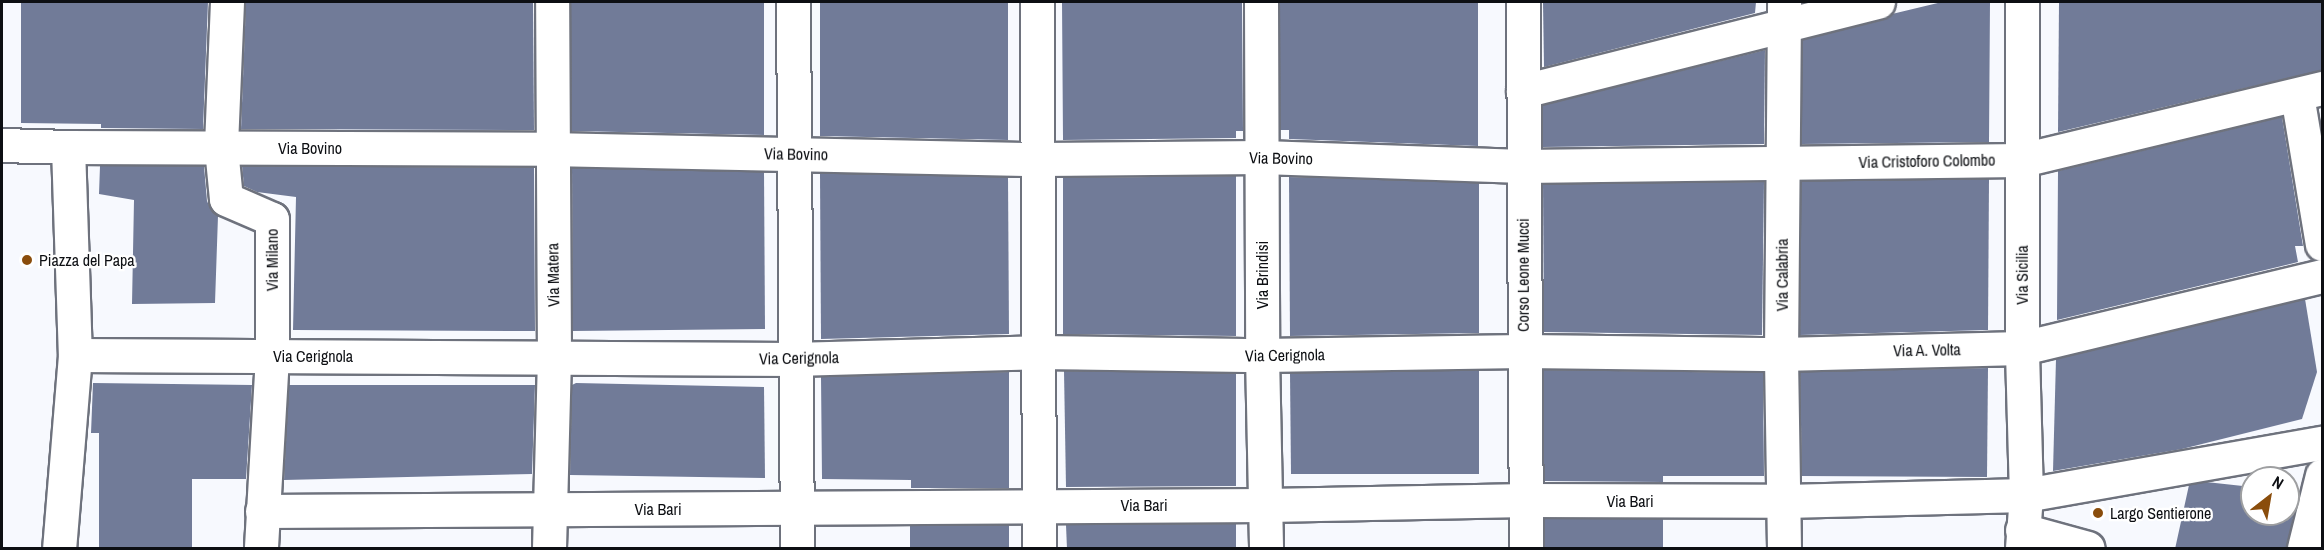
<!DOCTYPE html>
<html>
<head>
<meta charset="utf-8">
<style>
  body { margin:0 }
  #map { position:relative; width:2324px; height:550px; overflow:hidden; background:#f7f9fe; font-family:"Archivo Narrow",sans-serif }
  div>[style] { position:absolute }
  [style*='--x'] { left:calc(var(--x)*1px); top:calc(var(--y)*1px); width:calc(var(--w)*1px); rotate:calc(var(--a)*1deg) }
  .building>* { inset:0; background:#717b98 }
  .roads { filter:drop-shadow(2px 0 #6e727d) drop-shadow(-2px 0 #6e727d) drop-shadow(0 2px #6e727d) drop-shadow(0 -2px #6e727d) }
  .street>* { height:33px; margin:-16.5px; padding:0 16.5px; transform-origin:16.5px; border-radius:16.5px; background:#fff }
  .secondary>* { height:33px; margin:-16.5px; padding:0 16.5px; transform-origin:16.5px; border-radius:16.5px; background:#fff }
  .dots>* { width:16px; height:16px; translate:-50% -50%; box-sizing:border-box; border:3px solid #fff; border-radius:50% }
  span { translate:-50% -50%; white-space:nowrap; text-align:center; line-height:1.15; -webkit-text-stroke:4.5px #fff; paint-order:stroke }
  .street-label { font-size:16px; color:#0d0f13 }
  .poi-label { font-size:16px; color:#0d0f13 }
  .left { translate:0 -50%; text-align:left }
  .frame { position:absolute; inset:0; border:3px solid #0d0f13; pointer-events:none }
  .north { position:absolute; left:2240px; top:466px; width:60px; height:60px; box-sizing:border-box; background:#fff; border:2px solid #9e9fa1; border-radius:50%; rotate:31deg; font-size:16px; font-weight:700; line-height:24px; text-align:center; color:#0d0f13 }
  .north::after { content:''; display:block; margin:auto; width:21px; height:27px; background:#8a4d0c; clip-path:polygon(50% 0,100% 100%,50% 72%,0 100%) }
</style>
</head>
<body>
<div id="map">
  <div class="building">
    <i style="clip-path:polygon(21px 2px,208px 2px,203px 129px,101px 128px,101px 124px,21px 123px)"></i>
    <i style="clip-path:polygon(246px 2px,533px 2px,534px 130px,241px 129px)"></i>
    <i style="clip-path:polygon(571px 2px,764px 2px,764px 135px,571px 131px)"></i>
    <i style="clip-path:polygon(820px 2px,1008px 2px,1008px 140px,820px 136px)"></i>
    <i style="clip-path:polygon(1062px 2px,1242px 2px,1243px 131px,1236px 131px,1236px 138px,1063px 140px)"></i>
    <i style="clip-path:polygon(1280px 2px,1478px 2px,1478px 146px,1289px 139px,1289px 130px,1280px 130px)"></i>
    <i style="clip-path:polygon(1543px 2px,1756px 2px,1755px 13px,1544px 67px)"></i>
    <i style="clip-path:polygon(1942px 2px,1990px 2px,1989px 142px,1802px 144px,1802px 40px,1883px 20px,1892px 14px)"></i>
    <i style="clip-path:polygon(2059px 2px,2322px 2px,2322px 70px,2058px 132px)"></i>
    <i style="clip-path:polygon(1765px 50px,1764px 144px,1543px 147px,1543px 105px)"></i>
    <i style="clip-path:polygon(2282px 117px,2303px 246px,2295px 246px,2298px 262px,2057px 320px,2058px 171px)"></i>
    <i style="clip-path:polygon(100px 166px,204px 166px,207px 201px,211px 210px,218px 216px,215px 303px,132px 304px,134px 200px,99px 194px)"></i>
    <i style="clip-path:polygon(242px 166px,534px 168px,535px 331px,293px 330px,296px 197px,257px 192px,244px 186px)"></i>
    <i style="clip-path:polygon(572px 168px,764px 172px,765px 329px,573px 331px)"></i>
    <i style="clip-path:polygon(820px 173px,1008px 177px,1009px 334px,821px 339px)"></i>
    <i style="clip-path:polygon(1236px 176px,1236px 336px,1063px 334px,1063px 178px)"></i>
    <i style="clip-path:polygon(1289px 177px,1479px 183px,1479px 333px,1290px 336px)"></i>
    <i style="clip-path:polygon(1989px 179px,1988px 330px,1800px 335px,1801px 181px)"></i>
    <i style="clip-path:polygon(1764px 182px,1762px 335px,1544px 332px,1543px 184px)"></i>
    <i style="clip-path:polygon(2305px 299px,2317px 372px,2302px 419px,2182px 449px,2053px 471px,2056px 359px)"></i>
    <i style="clip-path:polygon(1988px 368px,1987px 477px,1802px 476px,1800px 372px)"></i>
    <i style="clip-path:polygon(1479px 370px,1479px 474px,1291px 474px,1290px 373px)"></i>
    <i style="clip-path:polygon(1544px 370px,1763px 373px,1764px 476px,1663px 476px,1663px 482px,1544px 481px)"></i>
    <i style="clip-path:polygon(1064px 371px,1236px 373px,1236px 486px,1066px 487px)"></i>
    <i style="clip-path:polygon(1009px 372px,1009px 488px,911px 488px,911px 480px,822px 479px,821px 377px)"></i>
    <i style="clip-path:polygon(93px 383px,252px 385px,246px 479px,192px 479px,192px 549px,99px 549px,99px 433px,91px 433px)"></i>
    <i style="clip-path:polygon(576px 383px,764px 387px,765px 478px,570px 475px,572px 385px)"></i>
    <i style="clip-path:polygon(289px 385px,535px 385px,532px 474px,284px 480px)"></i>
    <i style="clip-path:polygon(2206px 482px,2252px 487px,2252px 514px,2288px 514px,2288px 490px,2299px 491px,2286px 549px,2175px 549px,2189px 485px)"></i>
    <i style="clip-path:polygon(1545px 519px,1663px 519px,1663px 549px,1545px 549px)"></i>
    <i style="clip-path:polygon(1236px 524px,1236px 549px,1067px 549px,1066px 525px)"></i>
    <i style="clip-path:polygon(1009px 525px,1009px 549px,910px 549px,910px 526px)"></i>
  </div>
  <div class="roads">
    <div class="street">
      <i style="--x:227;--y:2;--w:146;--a:92.4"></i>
      <i style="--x:221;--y:148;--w:51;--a:84.4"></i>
      <i style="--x:226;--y:199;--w:50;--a:23.5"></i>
      <i style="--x:272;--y:219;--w:137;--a:90"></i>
      <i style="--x:272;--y:356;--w:192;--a:93.3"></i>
      <i style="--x:793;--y:2;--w:546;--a:89.58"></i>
      <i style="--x:1037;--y:2;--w:546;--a:89.79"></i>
      <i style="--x:1261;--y:2;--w:353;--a:89.8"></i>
      <i style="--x:1262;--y:355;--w:193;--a:88.8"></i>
      <i style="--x:1523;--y:91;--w:366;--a:-14.1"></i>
      <i style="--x:2297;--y:95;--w:151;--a:80.5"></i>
      <i style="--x:2;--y:145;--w:66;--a:1.7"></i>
      <i style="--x:68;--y:147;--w:208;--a:88.1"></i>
      <i style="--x:75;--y:355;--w:194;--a:94.7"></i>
      <i style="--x:68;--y:147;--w:483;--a:0.2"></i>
      <i style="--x:551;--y:149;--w:486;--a:1.2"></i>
      <i style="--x:1037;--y:159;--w:225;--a:-0.5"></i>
      <i style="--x:1262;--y:157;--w:261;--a:2"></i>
      <i style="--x:1523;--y:166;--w:499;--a:-0.7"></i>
      <i style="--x:2022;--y:160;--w:309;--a:-13.5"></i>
      <i style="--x:75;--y:355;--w:718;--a:0.32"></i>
      <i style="--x:793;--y:359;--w:244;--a:-1.6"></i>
      <i style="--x:1037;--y:352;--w:225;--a:0.8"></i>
      <i style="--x:1262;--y:355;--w:261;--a:-0.9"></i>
      <i style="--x:1523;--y:351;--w:258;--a:0.7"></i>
      <i style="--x:1781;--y:354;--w:241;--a:-1.4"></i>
      <i style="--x:2022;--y:348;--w:309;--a:-13.5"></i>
      <i style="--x:262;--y:511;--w:1005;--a:-0.34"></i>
      <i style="--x:1267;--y:505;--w:260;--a:-1.1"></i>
      <i style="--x:1527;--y:500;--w:258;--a:0.2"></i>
      <i style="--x:1785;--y:501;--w:241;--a:-1.4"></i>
      <i style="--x:2026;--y:495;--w:301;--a:-10"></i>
      <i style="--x:2022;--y:530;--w:68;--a:15.3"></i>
      <i style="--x:549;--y:548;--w:190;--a:-88.5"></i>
      <i style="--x:554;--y:358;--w:356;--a:-90.3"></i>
      <i style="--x:2022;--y:548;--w:53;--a:-85.7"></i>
      <i style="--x:2026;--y:495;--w:147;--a:-91.6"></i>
      <i style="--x:2022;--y:348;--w:346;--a:-90"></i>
      <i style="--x:2304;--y:548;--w:75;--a:-76.1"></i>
    </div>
    <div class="secondary">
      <i style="--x:1523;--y:2;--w:546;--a:89.69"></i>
      <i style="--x:1784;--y:548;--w:194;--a:-90.9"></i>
      <i style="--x:1781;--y:354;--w:352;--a:-89.5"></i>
    </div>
  </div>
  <div class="dots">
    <i style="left:27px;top:260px;background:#8a4d0c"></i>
    <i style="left:2098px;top:513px;background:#8a4d0c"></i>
  </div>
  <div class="street-label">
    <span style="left:310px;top:148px">Via Bovino</span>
    <span style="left:796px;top:154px;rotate:1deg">Via Bovino</span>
    <span style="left:1281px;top:158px;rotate:1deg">Via Bovino</span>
    <span style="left:1927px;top:161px;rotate:-1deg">Via Cristoforo Colombo</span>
    <span style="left:272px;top:260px;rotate:-90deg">Via Milano</span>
    <span style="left:553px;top:275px;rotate:-91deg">Via Matera</span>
    <span style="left:1262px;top:275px;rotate:-90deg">Via Brindisi</span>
    <span style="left:1523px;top:275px;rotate:-90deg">Corso Leone Mucci</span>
    <span style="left:1782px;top:275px;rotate:-90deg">Via Calabria</span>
    <span style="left:2022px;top:275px;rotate:-90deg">Via Sicilia</span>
    <span style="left:1927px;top:350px;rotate:-1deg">Via A. Volta</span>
    <span style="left:1285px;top:355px;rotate:-1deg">Via Cerignola</span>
    <span style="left:313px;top:356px">Via Cerignola</span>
    <span style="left:799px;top:358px;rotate:-1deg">Via Cerignola</span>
    <span style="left:1630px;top:501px">Via Bari</span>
    <span style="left:1144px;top:505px">Via Bari</span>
    <span style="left:658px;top:509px">Via Bari</span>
  </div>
  <div class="poi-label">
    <span class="left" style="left:39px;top:260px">Piazza del Papa</span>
    <span class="left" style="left:2110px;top:513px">Largo Sentierone</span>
  </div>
  <div class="frame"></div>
  <div class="north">N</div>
</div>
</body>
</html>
